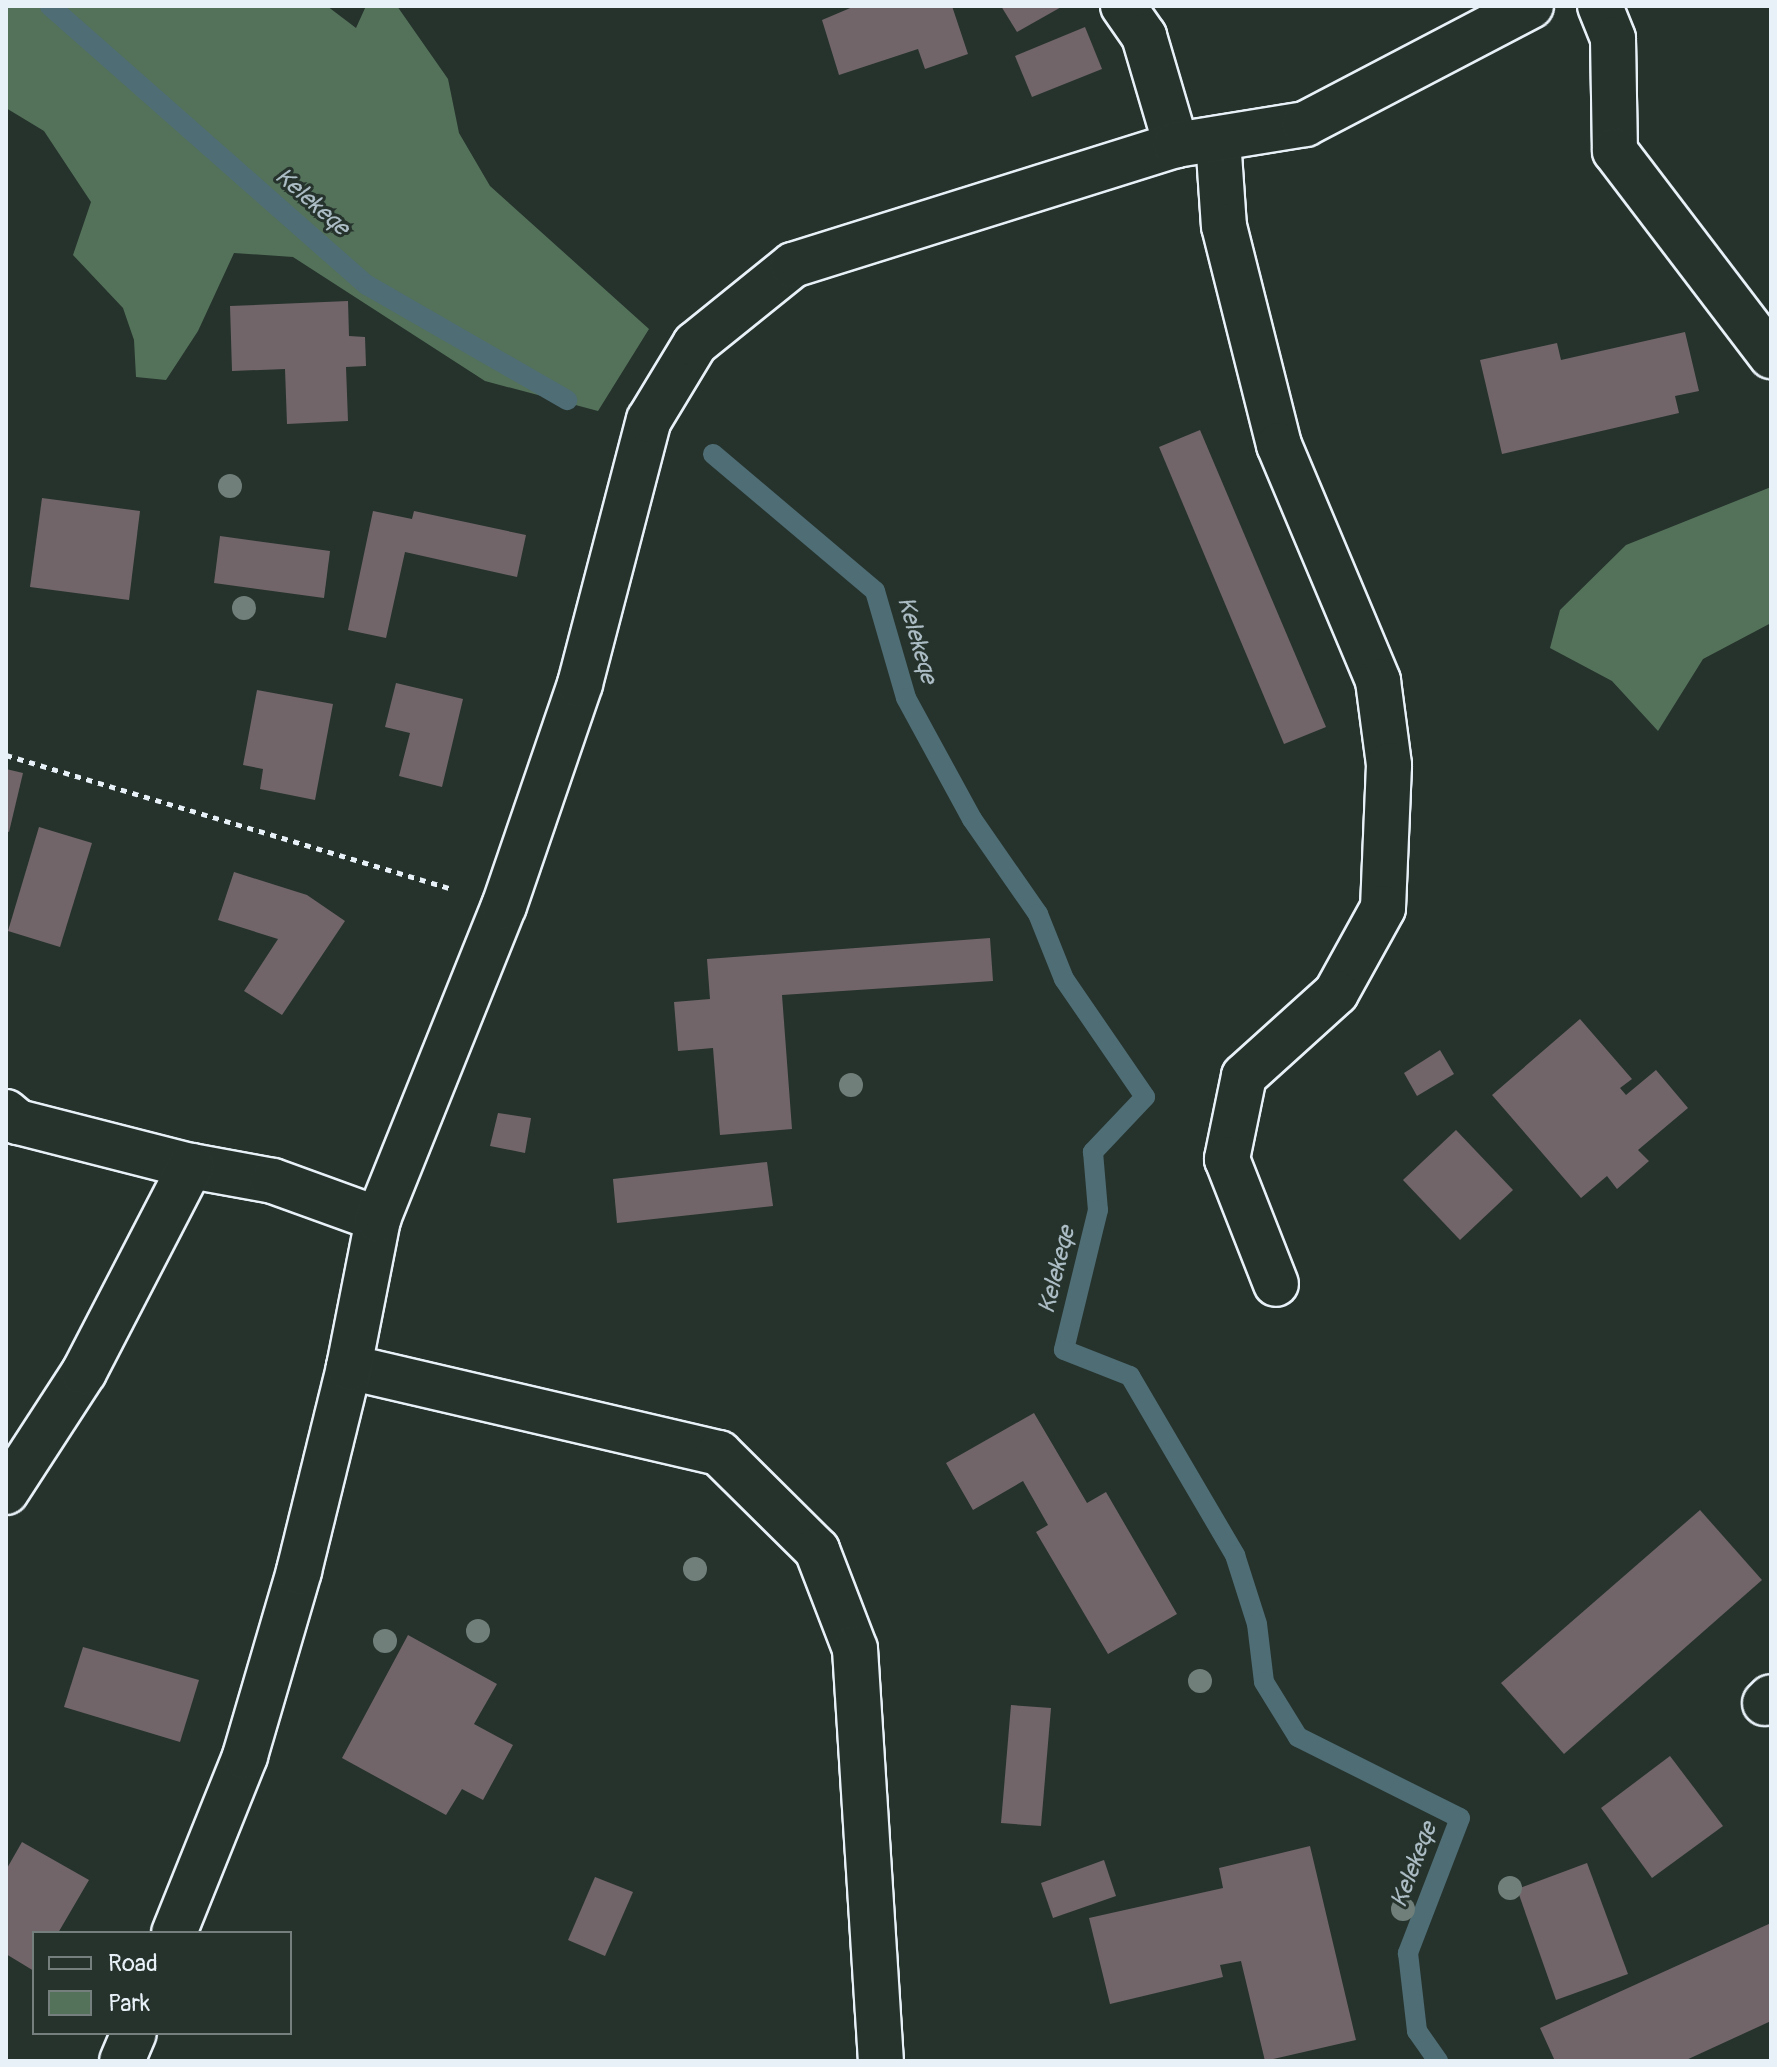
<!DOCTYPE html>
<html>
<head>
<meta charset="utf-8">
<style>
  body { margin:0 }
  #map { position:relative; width:1777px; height:2067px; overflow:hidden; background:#26332d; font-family:Pangolin,sans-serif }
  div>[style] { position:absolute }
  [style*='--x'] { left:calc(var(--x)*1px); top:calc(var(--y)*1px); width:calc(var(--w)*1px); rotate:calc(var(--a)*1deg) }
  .green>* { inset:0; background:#54725a }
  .stream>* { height:20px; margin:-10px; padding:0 10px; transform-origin:10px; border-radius:10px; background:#4f6d75 }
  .building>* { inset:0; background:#716569 }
  .path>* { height:5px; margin-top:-2.5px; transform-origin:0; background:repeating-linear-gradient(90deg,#e8f1f8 0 6px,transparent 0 12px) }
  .roads { filter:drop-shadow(2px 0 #e8f1f8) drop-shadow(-2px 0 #e8f1f8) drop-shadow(0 2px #e8f1f8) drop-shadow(0 -2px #e8f1f8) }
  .minor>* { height:44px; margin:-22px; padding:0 22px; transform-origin:22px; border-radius:22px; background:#26332d }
  .trees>* { width:24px; height:24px; margin:-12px; border-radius:50%; background:#707f7a }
  span { translate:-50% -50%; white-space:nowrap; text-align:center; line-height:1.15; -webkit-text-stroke:6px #26332d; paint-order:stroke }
  .water-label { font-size:24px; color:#abbcc4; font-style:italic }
  .frame { position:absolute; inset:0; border:8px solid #e8f1f8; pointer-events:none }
  .legend { position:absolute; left:32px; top:1931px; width:260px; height:104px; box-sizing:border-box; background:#26332d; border:2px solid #747f7e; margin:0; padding:10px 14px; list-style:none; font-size:24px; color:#e8f1f8 }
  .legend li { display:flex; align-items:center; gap:16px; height:40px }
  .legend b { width:40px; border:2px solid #747f7e }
</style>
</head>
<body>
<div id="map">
  <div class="green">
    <i style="clip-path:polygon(6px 6px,327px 6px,356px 28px,366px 6px,397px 6px,448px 79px,459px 133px,490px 186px,649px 329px,598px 411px,485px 381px,293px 257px,234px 253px,198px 331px,166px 380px,136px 377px,134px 340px,123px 308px,73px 255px,91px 202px,44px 131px,6px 108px)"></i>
    <i style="clip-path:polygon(1771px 487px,1771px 623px,1703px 659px,1658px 731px,1612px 681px,1550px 648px,1560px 610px,1626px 545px)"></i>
  </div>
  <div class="stream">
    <i style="--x:50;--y:6;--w:422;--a:41.4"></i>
    <i style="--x:367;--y:285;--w:231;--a:29.9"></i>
    <i style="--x:713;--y:454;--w:212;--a:40.2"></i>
    <i style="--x:875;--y:591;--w:111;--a:73.8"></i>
    <i style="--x:906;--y:698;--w:138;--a:61.4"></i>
    <i style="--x:972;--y:819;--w:116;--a:55.2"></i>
    <i style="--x:1038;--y:914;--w:70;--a:68.2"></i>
    <i style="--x:1064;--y:979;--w:143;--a:55.5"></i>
    <i style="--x:1145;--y:1097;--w:76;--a:133.4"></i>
    <i style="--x:1093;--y:1152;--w:58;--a:85.1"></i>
    <i style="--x:1098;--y:1210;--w:144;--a:103.7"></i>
    <i style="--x:1064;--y:1350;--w:71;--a:21.5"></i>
    <i style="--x:1130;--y:1376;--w:208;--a:59.6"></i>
    <i style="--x:1235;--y:1555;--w:72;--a:72.3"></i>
    <i style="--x:1257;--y:1624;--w:58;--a:83.1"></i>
    <i style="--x:1264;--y:1682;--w:65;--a:58.3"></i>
    <i style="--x:1298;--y:1737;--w:181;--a:26.6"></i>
    <i style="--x:1460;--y:1818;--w:145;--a:111.1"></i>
    <i style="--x:1408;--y:1953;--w:79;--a:83.4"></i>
    <i style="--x:1417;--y:2031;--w:37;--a:55"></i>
  </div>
  <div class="building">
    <i style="clip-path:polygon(855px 6px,952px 6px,968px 54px,925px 69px,918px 49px,839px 75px,822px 20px)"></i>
    <i style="clip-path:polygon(1001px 6px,1063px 6px,1017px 32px)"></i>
    <i style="clip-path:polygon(1085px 27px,1102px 69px,1032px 97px,1015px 56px)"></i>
    <i style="clip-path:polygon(348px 301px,349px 336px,365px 337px,366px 366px,346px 367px,348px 421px,287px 424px,285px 369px,232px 371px,230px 306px)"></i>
    <i style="clip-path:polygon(1685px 332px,1699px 391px,1675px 396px,1679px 413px,1502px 454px,1480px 360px,1557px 343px,1561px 360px)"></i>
    <i style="clip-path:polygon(1200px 430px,1326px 727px,1284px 744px,1159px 447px)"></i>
    <i style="clip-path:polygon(42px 498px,140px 511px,129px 600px,30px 587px)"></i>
    <i style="clip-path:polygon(373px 511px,412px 519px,414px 511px,526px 535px,517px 577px,405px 552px,386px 638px,348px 630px)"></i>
    <i style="clip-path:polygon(220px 536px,330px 551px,324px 598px,214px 583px)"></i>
    <i style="clip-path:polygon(396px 683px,463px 699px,442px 787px,399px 776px,410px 733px,385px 727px)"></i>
    <i style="clip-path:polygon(257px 690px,333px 704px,315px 800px,260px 789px,263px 769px,243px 765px)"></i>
    <i style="clip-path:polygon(6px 769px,23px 773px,9px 832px,6px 831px)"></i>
    <i style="clip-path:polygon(39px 827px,92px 843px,60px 947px,8px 931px)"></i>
    <i style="clip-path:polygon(234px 872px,307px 895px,345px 921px,282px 1015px,244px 991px,278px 939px,218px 920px)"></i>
    <i style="clip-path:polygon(990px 938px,993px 981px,782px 995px,792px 1129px,720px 1135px,713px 1048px,678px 1051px,674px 1002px,710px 999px,707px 959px)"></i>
    <i style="clip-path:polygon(1580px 1019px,1632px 1079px,1620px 1088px,1626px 1095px,1656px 1070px,1688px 1108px,1638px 1150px,1649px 1161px,1617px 1189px,1607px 1176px,1581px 1198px,1492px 1095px)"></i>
    <i style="clip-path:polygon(1440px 1050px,1454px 1074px,1417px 1096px,1404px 1073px)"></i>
    <i style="clip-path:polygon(498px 1113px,531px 1118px,525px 1153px,490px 1146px)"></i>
    <i style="clip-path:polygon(1456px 1130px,1513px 1190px,1460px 1240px,1403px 1180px)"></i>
    <i style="clip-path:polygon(767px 1162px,773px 1206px,617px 1223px,613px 1179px)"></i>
    <i style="clip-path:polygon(1034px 1413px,1087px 1503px,1106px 1492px,1177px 1614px,1108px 1654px,1036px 1532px,1048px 1525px,1023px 1481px,973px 1510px,946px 1463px)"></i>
    <i style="clip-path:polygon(1700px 1510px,1762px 1580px,1564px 1754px,1501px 1683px)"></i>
    <i style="clip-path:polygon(408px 1635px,497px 1684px,474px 1724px,513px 1745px,483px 1800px,462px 1789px,446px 1815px,342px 1758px)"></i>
    <i style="clip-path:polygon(83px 1647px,199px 1680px,180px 1742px,64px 1707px)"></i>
    <i style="clip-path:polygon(1011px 1705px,1051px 1708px,1041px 1826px,1001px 1823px)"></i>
    <i style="clip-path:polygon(1670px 1756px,1723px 1826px,1652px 1878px,1601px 1808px)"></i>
    <i style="clip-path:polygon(22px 1842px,89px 1880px,58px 1933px,34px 1933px,34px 1971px,6px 1954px,6px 1870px)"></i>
    <i style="clip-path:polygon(1310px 1846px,1356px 2040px,1265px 2061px,1241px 1961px,1220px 1965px,1223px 1977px,1110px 2004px,1089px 1918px,1223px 1888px,1219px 1868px)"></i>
    <i style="clip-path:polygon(1104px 1860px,1116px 1896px,1053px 1918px,1041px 1883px)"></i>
    <i style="clip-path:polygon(1587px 1863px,1628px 1974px,1556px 2000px,1517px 1889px)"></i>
    <i style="clip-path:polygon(595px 1877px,633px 1892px,605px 1956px,568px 1940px)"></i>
    <i style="clip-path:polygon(1771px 1923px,1771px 2021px,1684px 2061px,1555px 2061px,1540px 2028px)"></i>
  </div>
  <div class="path">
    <i style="--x:6;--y:755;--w:463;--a:16.7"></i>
  </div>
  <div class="roads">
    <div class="minor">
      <i style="--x:1123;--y:6;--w:37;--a:55"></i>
      <i style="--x:1144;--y:36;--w:114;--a:73.6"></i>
      <i style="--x:1600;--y:6;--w:35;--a:68"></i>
      <i style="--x:1613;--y:39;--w:112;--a:89"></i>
      <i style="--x:1615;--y:151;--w:258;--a:52.7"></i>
      <i style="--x:1218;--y:139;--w:87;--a:86.1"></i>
      <i style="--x:1224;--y:226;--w:226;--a:75.9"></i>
      <i style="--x:1279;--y:445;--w:256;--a:67.2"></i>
      <i style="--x:1378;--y:681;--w:85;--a:82.5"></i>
      <i style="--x:1389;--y:765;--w:143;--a:92.4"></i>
      <i style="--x:1383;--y:908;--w:97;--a:118.9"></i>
      <i style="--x:1336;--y:993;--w:124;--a:137.9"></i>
      <i style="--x:1244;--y:1076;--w:85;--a:101.6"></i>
      <i style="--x:1227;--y:1159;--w:134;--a:68.6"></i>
      <i style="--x:6;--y:1112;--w:16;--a:40"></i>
      <i style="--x:18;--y:1122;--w:179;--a:14.3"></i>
      <i style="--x:191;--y:1166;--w:83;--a:10.4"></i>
      <i style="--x:273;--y:1181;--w:112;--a:19.9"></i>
      <i style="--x:349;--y:1367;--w:380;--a:13.1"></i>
      <i style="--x:719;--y:1453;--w:138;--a:44.7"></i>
      <i style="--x:817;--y:1550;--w:106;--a:69"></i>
      <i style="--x:855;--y:1649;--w:413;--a:86.4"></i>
      <i style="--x:6;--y:1492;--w:143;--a:-57"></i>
      <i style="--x:84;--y:1372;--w:232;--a:-62.6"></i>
      <i style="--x:1765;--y:1703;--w:8;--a:-45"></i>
      <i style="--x:174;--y:1933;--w:191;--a:-68.1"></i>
      <i style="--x:245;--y:1756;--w:193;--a:-73.7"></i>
      <i style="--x:299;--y:1571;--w:210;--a:-76.2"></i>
      <i style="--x:349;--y:1367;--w:151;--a:-78.9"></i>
      <i style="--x:378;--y:1219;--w:337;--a:-68.1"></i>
      <i style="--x:504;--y:906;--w:235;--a:-71.1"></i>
      <i style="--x:580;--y:684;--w:273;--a:-75.4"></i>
      <i style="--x:649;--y:420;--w:89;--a:-58.8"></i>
      <i style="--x:695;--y:344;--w:126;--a:-38.9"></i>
      <i style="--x:793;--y:265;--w:401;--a:-17.4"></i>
      <i style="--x:1176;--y:145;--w:131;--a:-9.2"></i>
      <i style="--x:1305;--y:124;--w:255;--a:-27.6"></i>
      <i style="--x:122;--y:2061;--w:30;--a:-67"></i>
    </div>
  </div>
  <div class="trees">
    <i style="left:230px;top:486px"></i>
    <i style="left:244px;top:608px"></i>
    <i style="left:851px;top:1085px"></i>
    <i style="left:695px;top:1569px"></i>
    <i style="left:478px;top:1631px"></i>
    <i style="left:385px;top:1641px"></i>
    <i style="left:1200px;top:1681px"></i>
    <i style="left:1510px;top:1888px"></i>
    <i style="left:1403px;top:1909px"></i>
  </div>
  <div class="water-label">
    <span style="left:312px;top:202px;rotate:41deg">Kelekeqe</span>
    <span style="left:917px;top:640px;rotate:74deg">Kelekeqe</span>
    <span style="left:1057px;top:1270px;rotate:-76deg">Kelekeqe</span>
    <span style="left:1414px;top:1865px;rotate:-69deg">Kelekeqe</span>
  </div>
  <div class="frame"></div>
  <ul class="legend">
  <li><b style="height:10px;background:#26332d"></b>Road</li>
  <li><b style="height:22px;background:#54725a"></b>Park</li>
  </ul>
</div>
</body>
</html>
